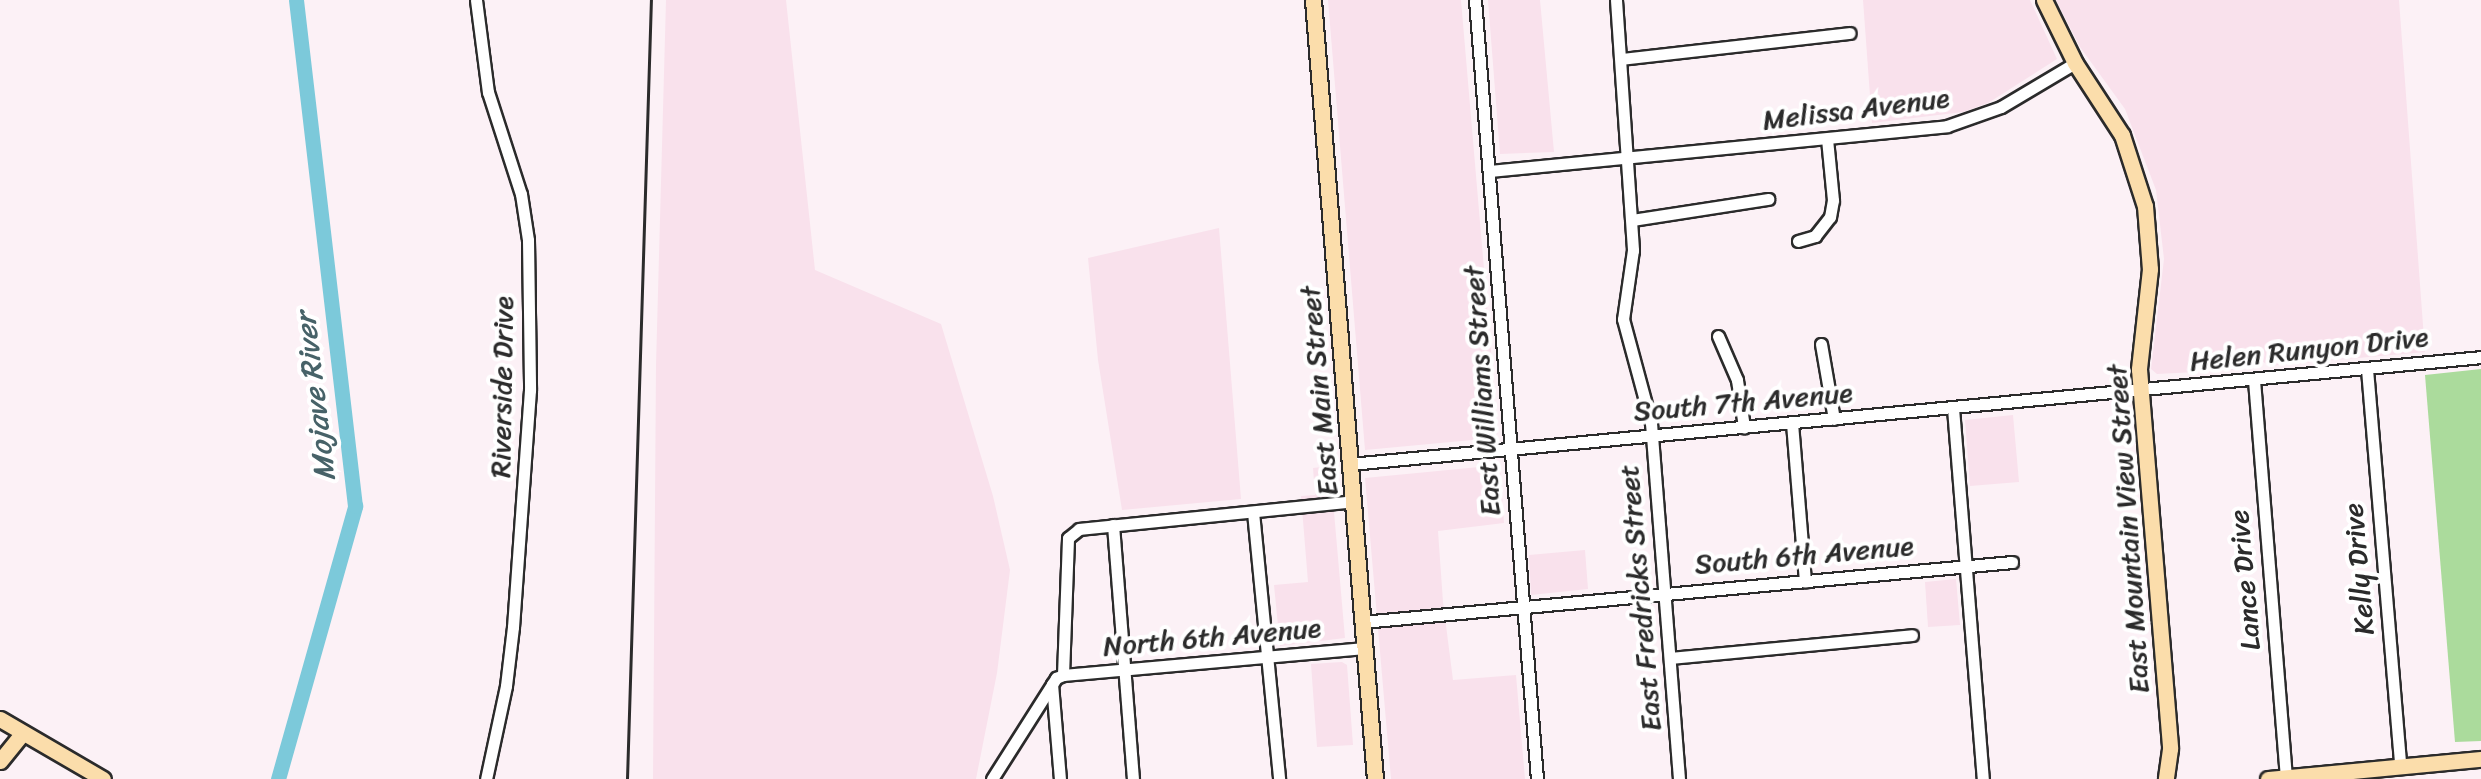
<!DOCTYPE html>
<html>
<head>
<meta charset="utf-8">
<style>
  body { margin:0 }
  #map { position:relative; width:2481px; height:779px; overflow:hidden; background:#fcf1f6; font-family:Sriracha,sans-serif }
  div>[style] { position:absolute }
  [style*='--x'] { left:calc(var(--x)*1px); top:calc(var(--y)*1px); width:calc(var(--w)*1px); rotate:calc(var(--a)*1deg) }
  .built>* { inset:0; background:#f9e1ec }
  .green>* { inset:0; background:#abdb9c }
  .river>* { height:15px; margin:-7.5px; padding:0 7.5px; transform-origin:7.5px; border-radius:7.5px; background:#7cc9da }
  .roads { filter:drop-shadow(2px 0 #2b2b2b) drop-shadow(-2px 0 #2b2b2b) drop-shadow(0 2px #2b2b2b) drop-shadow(0 -2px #2b2b2b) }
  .minor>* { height:11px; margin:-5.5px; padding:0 5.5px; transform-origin:5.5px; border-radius:5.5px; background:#fff }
  .major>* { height:15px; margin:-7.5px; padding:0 7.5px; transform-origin:7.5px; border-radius:7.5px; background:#fbddab }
  .rail>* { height:2.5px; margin:-1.25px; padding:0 1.25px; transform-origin:1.25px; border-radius:1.25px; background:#2b2b2b }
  span { translate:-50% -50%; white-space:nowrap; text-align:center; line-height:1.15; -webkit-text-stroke:8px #fff; paint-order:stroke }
  .street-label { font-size:28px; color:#2b2b2b }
  .water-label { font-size:30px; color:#476268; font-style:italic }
</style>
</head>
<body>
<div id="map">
  <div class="built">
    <i style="clip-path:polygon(666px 0,786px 0,815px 270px,941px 324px,993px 496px,1010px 570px,997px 673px,976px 779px,653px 779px,656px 365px)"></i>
    <i style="clip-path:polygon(1328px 0,1461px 0,1498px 433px,1494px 438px,1365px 450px)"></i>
    <i style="clip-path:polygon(1488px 0,1540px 0,1554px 152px,1500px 154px)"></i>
    <i style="clip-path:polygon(1863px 0,2030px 0,2057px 59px,1988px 103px,1963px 112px,1872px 123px)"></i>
    <i style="clip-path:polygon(2056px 0,2399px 0,2425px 352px,2270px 366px,2260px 360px,2244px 361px,2235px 370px,2157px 374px,2151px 369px,2164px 259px,2156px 190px,2125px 109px,2080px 47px)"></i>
    <i style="clip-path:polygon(1219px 228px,1241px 499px,1122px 510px,1098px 360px,1088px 258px)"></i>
    <i style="clip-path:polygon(2013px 415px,2019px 482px,1970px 486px,1965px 420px)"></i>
    <i style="clip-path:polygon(1500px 465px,1504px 523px,1438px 531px,1443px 602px,1453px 680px,1516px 675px,1525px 779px,1391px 779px,1365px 478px)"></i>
    <i style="clip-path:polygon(1330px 466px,1345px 638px,1280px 646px,1274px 585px,1308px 582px,1301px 496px,1315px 495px,1313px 468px)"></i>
    <i style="clip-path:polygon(1585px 550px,1588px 589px,1531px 595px,1529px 555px)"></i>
    <i style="clip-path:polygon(1956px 579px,1960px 625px,1928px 627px,1925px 582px)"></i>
    <i style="clip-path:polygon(1342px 662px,1347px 665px,1353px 745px,1317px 747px,1311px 664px)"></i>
  </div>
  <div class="green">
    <i style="clip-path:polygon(2481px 369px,2481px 741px,2455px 742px,2425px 375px)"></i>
  </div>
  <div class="river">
    <i style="--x:278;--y:779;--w:284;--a:-74.2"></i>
    <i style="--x:355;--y:506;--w:509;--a:-96.65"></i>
  </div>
  <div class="roads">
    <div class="minor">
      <i style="--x:476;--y:0;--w:93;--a:82.6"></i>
      <i style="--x:488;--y:92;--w:107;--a:72.1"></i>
      <i style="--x:521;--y:194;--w:47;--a:81.3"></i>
      <i style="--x:528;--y:240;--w:150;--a:89.2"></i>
      <i style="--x:530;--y:390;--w:238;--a:94.1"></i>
      <i style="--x:513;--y:627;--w:59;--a:96.8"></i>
      <i style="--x:506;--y:686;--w:95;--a:102.1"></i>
      <i style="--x:1475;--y:0;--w:781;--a:85.45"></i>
      <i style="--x:1616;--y:0;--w:251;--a:86.1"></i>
      <i style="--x:1633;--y:250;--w:70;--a:98.2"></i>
      <i style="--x:1623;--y:319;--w:108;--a:74.9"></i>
      <i style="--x:1651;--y:423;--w:357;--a:85.5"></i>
      <i style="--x:1621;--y:59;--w:230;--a:-6.5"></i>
      <i style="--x:1490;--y:171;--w:459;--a:-5.6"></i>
      <i style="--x:1947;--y:126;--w:57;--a:-19.4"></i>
      <i style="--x:2001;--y:107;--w:86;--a:-30.7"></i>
      <i style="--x:1632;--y:220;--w:138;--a:-8.8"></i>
      <i style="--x:1798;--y:241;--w:18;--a:-16"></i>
      <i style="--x:1815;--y:236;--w:24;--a:-52"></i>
      <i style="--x:1830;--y:217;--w:17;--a:-80"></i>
      <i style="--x:1833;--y:200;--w:61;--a:-95.6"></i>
      <i style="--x:1718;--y:336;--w:48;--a:66.6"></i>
      <i style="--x:1737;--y:380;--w:48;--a:81.5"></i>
      <i style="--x:1821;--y:344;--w:76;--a:80.2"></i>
      <i style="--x:2367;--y:369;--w:398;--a:85.2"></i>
      <i style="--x:2254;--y:380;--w:398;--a:85.4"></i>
      <i style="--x:1953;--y:408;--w:372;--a:85.4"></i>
      <i style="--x:1792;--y:423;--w:159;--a:85.3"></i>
      <i style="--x:1350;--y:464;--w:1136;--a:-5.4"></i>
      <i style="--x:1253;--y:512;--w:268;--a:84.4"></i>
      <i style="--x:1113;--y:525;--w:255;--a:85.5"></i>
      <i style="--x:1362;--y:622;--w:653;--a:-5.27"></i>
      <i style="--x:1670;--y:658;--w:243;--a:-5.4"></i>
      <i style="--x:1063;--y:675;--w:303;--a:-5.1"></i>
      <i style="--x:1052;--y:684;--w:95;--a:85.2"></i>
      <i style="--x:992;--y:779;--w:120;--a:-57.6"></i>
      <i style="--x:1056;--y:678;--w:8;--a:-23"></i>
      <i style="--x:1063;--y:675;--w:137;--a:-87.9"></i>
      <i style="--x:1068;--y:538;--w:14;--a:-39"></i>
      <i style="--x:1079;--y:529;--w:275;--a:-5.8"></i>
    </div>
    <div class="major">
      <i style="--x:1313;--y:0;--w:781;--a:85.45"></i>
      <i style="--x:2044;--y:0;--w:70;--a:63.8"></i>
      <i style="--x:2075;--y:63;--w:86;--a:56.9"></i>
      <i style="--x:2122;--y:135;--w:75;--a:72.1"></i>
      <i style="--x:2145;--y:206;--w:63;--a:85.5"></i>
      <i style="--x:2150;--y:269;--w:101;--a:96.3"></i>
      <i style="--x:2139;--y:369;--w:381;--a:85.3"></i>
      <i style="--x:2170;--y:749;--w:30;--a:98"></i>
      <i style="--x:0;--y:719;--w:119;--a:30.2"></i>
      <i style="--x:0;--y:761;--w:36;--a:-51"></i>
      <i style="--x:2268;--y:779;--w:214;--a:-5.4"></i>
    </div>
  </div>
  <div class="rail">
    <i style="--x:627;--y:779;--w:779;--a:-88.24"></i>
  </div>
  <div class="street-label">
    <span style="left:1856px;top:109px;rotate:-7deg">Melissa Avenue</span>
    <span style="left:2309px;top:349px;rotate:-6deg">Helen Runyon Drive</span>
    <span style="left:502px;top:387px;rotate:-89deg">Riverside Drive</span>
    <span style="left:1319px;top:391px;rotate:-95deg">East Main Street</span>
    <span style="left:1482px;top:391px;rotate:-94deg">East Williams Street</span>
    <span style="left:1743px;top:402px;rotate:-5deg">South 7th Avenue</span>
    <span style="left:2128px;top:529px;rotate:-94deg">East Mountain View Street</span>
    <span style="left:1804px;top:555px;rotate:-5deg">South 6th Avenue</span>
    <span style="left:2359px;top:569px;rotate:-95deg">Kelly Drive</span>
    <span style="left:2245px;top:580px;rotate:-95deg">Lance Drive</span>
    <span style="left:1640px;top:598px;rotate:-95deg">East Fredricks Street</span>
    <span style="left:1212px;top:637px;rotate:-5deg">North 6th Avenue</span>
  </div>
  <div class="water-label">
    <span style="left:315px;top:397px;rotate:-97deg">Mojave River</span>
  </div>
</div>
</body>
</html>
